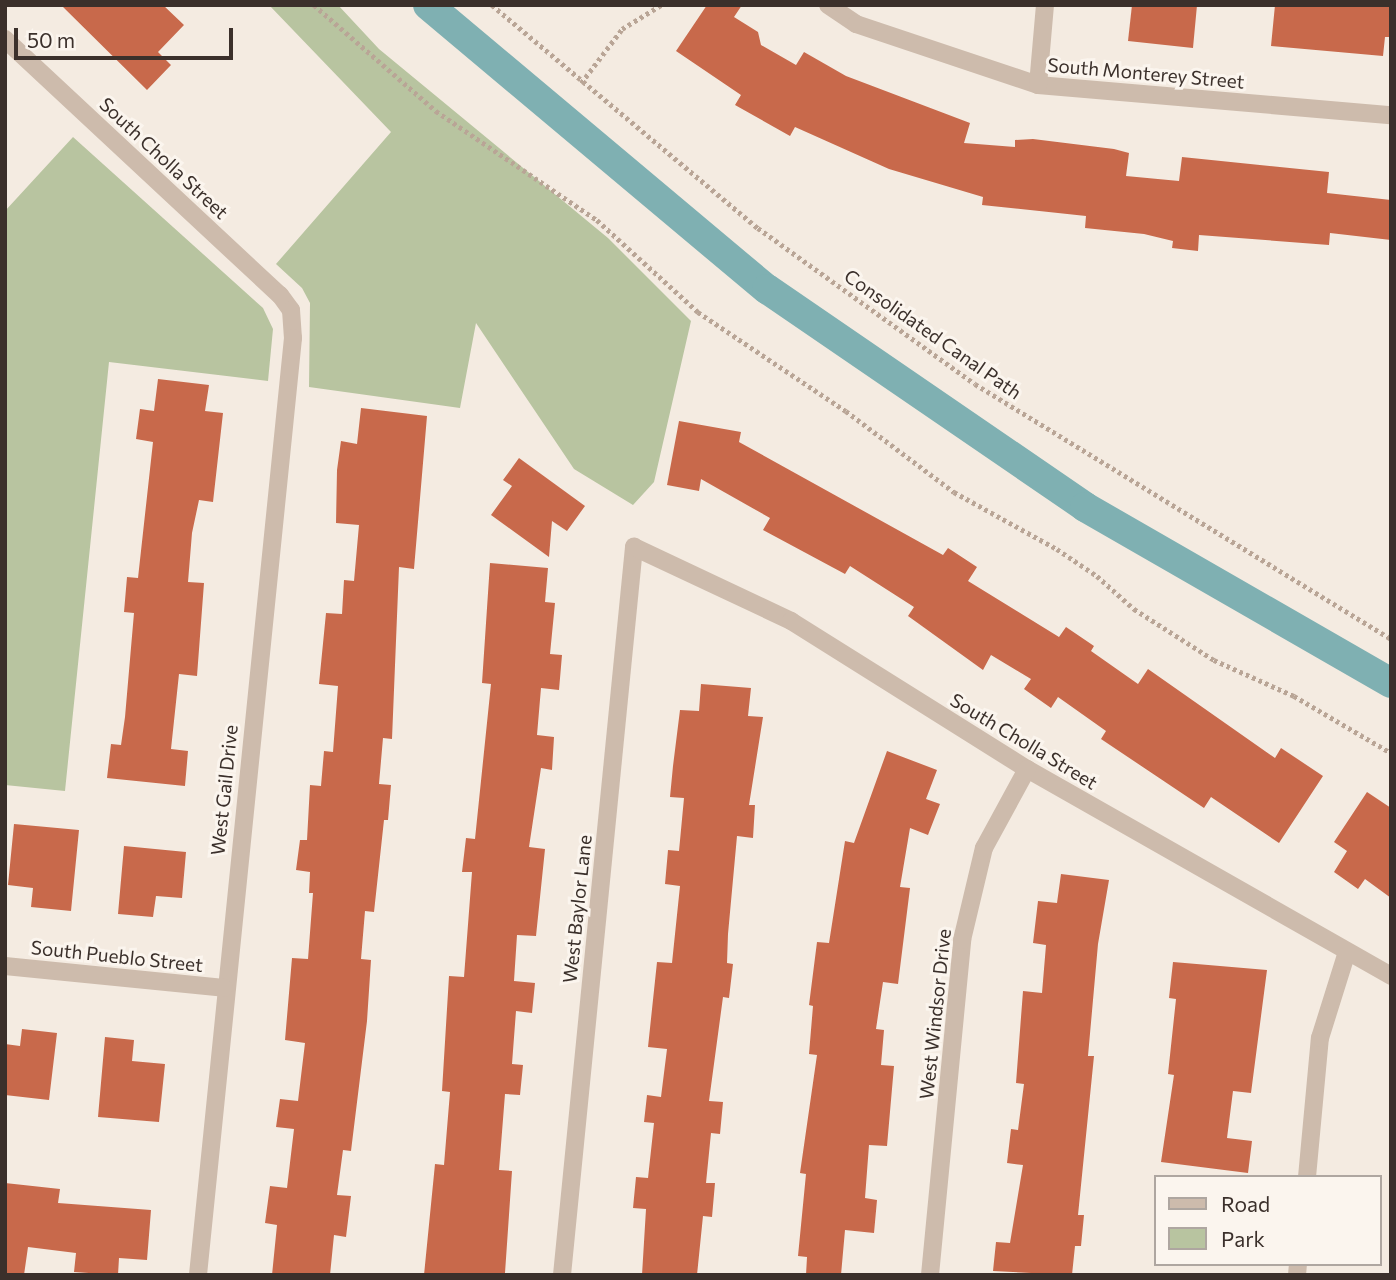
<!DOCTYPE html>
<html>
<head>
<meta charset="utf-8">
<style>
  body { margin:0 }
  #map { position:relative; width:1396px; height:1280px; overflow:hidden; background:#f4ebe1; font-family:Commissioner,sans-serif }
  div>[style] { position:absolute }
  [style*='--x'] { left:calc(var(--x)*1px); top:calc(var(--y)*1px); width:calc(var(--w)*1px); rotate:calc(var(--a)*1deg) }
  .green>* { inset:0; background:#b8c4a0 }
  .canal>* { height:30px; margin:-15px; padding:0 15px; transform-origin:15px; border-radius:15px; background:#7fb0b2 }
  .building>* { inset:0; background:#c8694b }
  .path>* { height:4.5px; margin-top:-2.25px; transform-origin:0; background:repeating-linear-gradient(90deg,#b9a596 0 3.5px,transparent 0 7px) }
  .minor>* { height:18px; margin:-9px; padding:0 9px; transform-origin:9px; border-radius:9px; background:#cdbbac }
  span { translate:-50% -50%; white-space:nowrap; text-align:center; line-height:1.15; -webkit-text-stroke:6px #fbf5ee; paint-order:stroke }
  .street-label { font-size:19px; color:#3b302b }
  .frame { position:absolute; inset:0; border:7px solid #3b302b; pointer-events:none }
  .legend { position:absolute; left:1154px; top:1175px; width:228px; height:91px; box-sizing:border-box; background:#fbf5ee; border:2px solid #aea6a0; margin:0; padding:9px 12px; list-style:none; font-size:21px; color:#3b302b }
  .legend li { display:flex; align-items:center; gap:14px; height:35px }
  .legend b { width:35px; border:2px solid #aea6a0 }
  .scale { position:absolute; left:14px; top:28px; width:219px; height:32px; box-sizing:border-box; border:4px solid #3b302b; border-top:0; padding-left:9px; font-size:21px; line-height:24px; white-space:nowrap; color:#3b302b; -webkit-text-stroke:5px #fbf5ee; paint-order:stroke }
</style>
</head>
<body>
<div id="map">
  <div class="green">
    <i style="clip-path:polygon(269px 5px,338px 5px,379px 49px,608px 238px,691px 321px,654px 482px,633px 505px,574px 469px,476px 323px,460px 408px,309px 387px,310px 303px,302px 288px,276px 264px,391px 132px)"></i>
    <i style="clip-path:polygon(73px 137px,263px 308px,273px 329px,268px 381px,109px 362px,65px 791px,5px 785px,5px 211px)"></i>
  </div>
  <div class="canal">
    <i style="--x:428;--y:5;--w:442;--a:40"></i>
    <i style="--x:767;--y:289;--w:386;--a:34.4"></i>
    <i style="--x:1085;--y:507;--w:353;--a:29.9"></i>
  </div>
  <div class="building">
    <i style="clip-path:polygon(61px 5px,163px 5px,184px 25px,158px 52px,171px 65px,147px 90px)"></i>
    <i style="clip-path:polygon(707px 5px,742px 5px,734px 17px,758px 32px,761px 45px,796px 65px,804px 52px,846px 76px,970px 123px,964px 143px,1015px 147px,1015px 140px,1033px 139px,1114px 149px,1129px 153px,1126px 176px,1179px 181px,1182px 157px,1329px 172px,1327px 193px,1391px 200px,1391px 240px,1330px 233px,1329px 245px,1199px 235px,1198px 251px,1172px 248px,1173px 241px,1144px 234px,1085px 228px,1086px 216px,982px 205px,983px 197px,889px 169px,795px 127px,790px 136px,735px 105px,741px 95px,676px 51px)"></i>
    <i style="clip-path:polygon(1132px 5px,1197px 5px,1193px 48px,1128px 41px)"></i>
    <i style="clip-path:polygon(1275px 5px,1391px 5px,1391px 37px,1385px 37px,1383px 56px,1271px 46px)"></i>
    <i style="clip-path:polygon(158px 379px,209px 385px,205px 411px,223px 413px,213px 502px,199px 500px,192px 533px,188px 582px,204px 583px,197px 676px,179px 674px,171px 749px,188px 751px,185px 786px,107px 778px,111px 744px,121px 745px,125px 717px,134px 613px,124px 612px,127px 577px,138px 578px,153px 442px,136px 439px,140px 409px,154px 411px)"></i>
    <i style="clip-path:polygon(361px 408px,427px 416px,414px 569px,399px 567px,392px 739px,383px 738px,379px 784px,391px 785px,388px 820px,384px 820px,374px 912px,365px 911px,361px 959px,371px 960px,367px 1021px,351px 1151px,343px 1150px,337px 1195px,351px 1196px,346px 1237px,334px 1235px,330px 1275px,272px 1275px,277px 1225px,265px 1223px,270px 1186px,287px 1188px,294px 1129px,276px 1127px,280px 1099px,298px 1101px,305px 1043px,285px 1040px,292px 958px,308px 959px,313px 893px,309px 893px,310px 872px,296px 870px,300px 840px,307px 840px,310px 785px,321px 786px,324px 751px,333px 752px,338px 686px,319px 684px,326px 613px,342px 614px,344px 580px,354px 581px,359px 525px,336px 523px,337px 470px,341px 441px,357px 444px)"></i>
    <i style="clip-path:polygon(679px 421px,741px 432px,739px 442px,943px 555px,948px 548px,977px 567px,968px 581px,1059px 637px,1066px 627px,1094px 646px,1091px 651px,1138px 684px,1148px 669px,1275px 758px,1281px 748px,1323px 776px,1279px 843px,1211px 797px,1204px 808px,1101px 739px,1106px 731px,1058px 697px,1051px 708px,1024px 689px,1031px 679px,991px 655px,983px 670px,908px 616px,914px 607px,850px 566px,845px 574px,763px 530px,770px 518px,701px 479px,699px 491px,667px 485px)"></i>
    <i style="clip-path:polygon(519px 458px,585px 506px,567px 531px,552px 521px,549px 557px,491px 515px,512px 486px,503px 480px)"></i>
    <i style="clip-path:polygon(490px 563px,548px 568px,545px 602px,555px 603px,550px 654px,562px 655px,559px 690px,541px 688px,537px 735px,554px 737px,552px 770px,541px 768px,529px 847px,545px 849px,536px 936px,517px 935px,514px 981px,535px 983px,532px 1013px,516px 1011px,512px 1064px,523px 1065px,520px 1095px,505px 1094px,499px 1170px,512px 1171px,505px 1273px,424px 1275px,435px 1164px,444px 1165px,450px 1092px,442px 1091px,449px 976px,464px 977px,472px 872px,462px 872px,466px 838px,475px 839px,491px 684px,482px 683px)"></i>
    <i style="clip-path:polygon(701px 684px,751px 688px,748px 716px,763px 717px,749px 805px,755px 805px,753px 838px,737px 836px,728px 934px,727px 963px,733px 964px,729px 998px,723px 997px,709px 1101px,723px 1102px,720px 1134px,711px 1133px,706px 1183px,715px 1183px,712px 1217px,703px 1216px,697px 1275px,642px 1275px,646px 1209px,633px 1208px,636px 1177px,648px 1178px,654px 1123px,644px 1122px,647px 1095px,661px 1097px,667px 1049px,648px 1047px,657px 962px,672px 963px,680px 886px,665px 884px,668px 850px,679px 851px,684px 798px,670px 797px,673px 766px,680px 710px,699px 711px)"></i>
    <i style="clip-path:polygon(887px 751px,937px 770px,926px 799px,940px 804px,928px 835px,910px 828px,900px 887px,910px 888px,898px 984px,883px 982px,876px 1029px,884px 1030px,881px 1065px,894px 1066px,887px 1146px,869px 1145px,865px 1198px,877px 1200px,874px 1233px,845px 1230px,841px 1275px,806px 1275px,807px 1257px,798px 1256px,806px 1174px,800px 1173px,817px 1055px,809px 1054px,813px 1006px,809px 1005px,817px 942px,829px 943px,845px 841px,854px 843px)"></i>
    <i style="clip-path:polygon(1367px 792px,1391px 808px,1391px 898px,1365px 879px,1358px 889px,1334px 872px,1347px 851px,1334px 842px)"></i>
    <i style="clip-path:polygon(14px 824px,79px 830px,71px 911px,31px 907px,33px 888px,8px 885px)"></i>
    <i style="clip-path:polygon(124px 846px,186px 852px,182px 898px,156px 896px,153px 917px,118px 914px)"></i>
    <i style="clip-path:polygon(1061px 874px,1109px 880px,1098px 944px,1088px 1056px,1094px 1056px,1078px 1215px,1084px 1215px,1081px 1246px,1075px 1246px,1072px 1275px,993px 1271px,996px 1242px,1010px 1243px,1023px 1165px,1007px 1163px,1011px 1129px,1018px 1130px,1024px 1084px,1016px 1083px,1023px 991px,1042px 993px,1046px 945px,1033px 943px,1038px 901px,1057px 903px)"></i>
    <i style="clip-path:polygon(1173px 962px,1267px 970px,1251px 1093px,1233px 1091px,1227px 1138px,1252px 1141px,1248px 1173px,1161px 1162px,1174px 1075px,1168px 1074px,1176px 999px,1169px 998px)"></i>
    <i style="clip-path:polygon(22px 1029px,57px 1033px,49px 1100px,5px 1095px,5px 1044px,20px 1046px)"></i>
    <i style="clip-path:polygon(105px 1037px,134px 1040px,132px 1061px,165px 1064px,159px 1122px,98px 1117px)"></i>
    <i style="clip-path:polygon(5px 1183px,60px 1189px,58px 1203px,151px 1210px,147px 1260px,119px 1258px,118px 1275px,74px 1272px,76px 1253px,28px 1247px,24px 1275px,5px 1275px)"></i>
  </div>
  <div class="path">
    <i style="--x:314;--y:5;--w:162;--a:41"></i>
    <i style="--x:436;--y:111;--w:194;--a:34.1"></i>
    <i style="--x:597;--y:220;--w:137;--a:42.3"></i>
    <i style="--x:698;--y:312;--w:178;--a:33.8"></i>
    <i style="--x:846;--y:411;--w:135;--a:36.9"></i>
    <i style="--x:954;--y:492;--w:118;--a:29"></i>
    <i style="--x:1057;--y:549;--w:48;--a:34"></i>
    <i style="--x:1097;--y:576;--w:50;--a:41.7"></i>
    <i style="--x:1134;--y:609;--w:95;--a:32.5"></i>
    <i style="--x:1214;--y:660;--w:88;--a:24.2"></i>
    <i style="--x:1294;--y:696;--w:113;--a:30.4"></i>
    <i style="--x:492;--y:5;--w:347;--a:40"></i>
    <i style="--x:758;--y:228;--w:267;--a:35.7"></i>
    <i style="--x:975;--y:384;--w:488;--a:31.5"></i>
    <i style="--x:581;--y:83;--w:68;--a:-52.8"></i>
    <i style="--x:622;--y:29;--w:46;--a:-31.6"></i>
  </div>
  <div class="minor">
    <i style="--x:828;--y:5;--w:34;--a:34"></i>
    <i style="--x:856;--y:24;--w:192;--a:18.5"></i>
    <i style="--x:1038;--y:85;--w:354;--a:4.9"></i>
    <i style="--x:5;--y:39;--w:376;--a:43"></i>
    <i style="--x:280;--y:295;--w:19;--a:54"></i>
    <i style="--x:291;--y:310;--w:28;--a:86"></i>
    <i style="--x:293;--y:338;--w:942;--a:95.79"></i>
    <i style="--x:1038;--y:85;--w:80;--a:-85"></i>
    <i style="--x:5;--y:966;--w:220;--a:5.7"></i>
    <i style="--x:1307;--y:1177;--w:140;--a:-84.7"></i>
    <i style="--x:1320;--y:1038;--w:90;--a:-72.6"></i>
    <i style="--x:562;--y:1275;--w:732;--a:-84.35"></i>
    <i style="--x:634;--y:547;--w:174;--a:25.2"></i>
    <i style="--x:791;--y:621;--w:279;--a:32.1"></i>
    <i style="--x:1027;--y:769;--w:419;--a:29.6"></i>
    <i style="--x:930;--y:1275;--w:337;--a:-84.5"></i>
    <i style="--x:962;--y:940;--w:95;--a:-76.6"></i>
    <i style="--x:984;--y:848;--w:90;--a:-61.4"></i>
    <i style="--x:1297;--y:1275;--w:11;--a:-85"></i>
  </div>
  <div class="street-label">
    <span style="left:1146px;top:73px;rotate:5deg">South Monterey Street</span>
    <span style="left:164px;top:158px;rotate:43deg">South Cholla Street</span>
    <span style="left:933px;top:334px;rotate:35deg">Consolidated Canal Path</span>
    <span style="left:1024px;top:741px;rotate:31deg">South Cholla Street</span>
    <span style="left:224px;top:790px;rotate:-84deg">West Gail Drive</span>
    <span style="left:577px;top:909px;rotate:-84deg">West Baylor Lane</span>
    <span style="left:117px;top:956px;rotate:6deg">South Pueblo Street</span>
    <span style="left:935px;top:1014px;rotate:-84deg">West Windsor Drive</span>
  </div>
  <div class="frame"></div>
  <ul class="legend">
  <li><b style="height:9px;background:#cdbbac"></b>Road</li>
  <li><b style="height:19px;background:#b8c4a0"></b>Park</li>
  </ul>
  <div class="scale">50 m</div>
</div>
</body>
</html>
